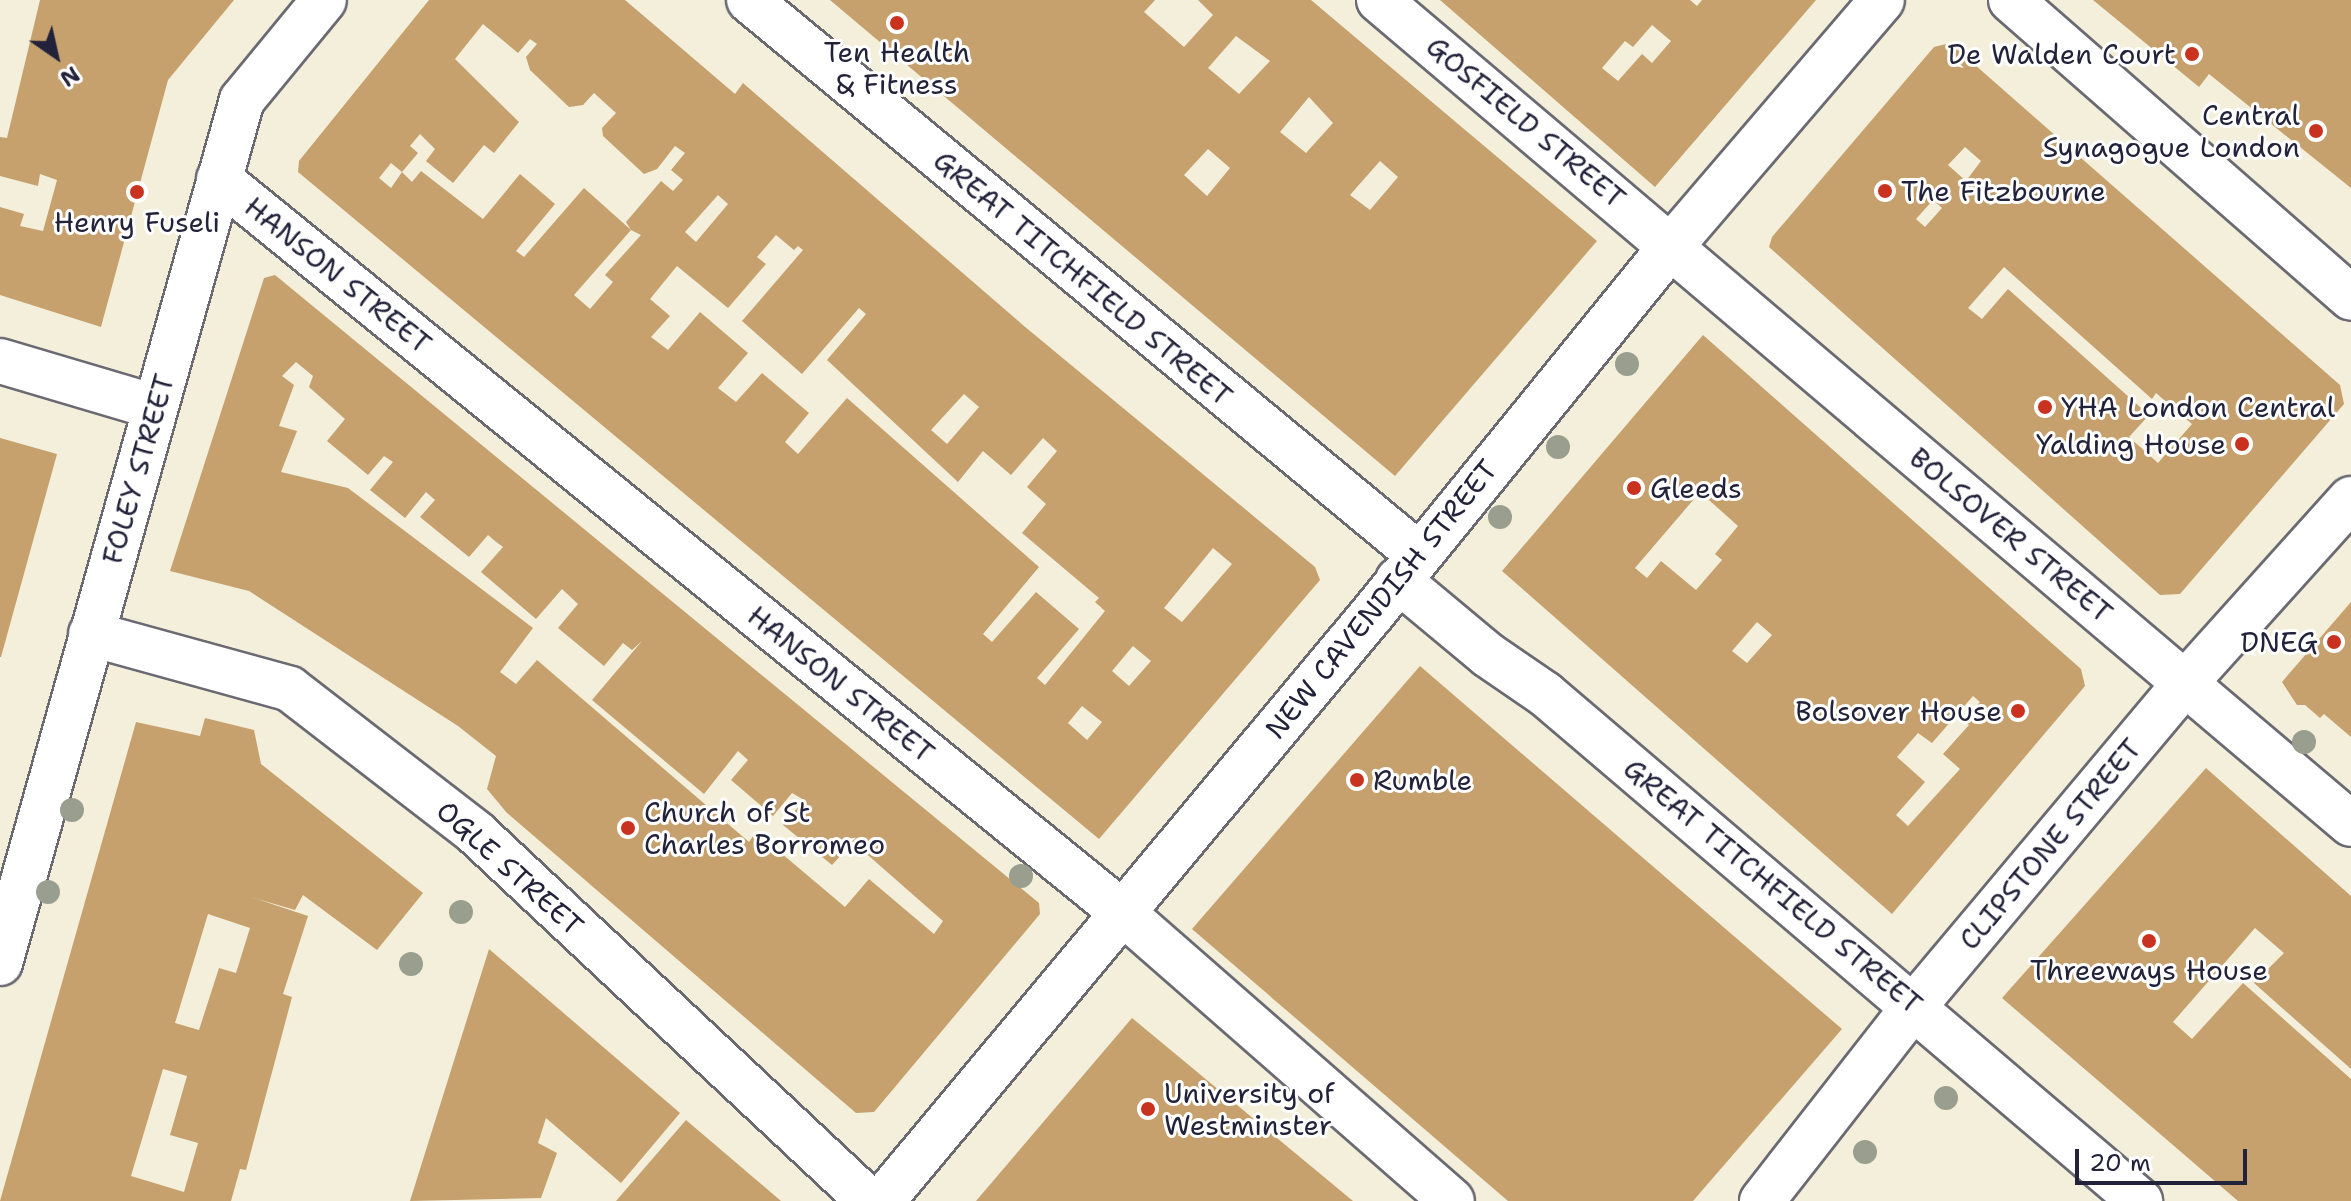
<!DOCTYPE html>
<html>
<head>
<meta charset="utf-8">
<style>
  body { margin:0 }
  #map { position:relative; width:2351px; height:1201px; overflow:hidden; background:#f3efdb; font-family:"Shantell Sans",sans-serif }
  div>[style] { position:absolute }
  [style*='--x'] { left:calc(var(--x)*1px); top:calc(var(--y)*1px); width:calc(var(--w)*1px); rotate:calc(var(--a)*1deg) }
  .building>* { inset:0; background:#c6a06d }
  .roads { filter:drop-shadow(2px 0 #6b6a73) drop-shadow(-2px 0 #6b6a73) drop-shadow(0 2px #6b6a73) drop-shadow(0 -2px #6b6a73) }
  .minor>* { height:44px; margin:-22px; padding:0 22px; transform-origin:22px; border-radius:22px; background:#fff }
  .tertiary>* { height:44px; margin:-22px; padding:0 22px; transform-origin:22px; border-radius:22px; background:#fff }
  .secondary>* { height:44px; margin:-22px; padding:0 22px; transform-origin:22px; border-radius:22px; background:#fff }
  .trees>* { width:24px; height:24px; margin:-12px; border-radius:50%; background:#999e8e }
  .dots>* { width:22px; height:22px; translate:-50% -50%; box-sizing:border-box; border:4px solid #fff; border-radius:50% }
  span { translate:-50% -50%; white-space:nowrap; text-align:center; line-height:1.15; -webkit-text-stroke:6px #fff; paint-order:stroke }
  .poi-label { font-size:28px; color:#22223b }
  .right { translate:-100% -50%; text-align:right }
  .left { translate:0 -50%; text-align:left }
  .street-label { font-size:28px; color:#22223b }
  .north { position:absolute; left:16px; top:16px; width:80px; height:80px; -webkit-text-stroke:6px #fff; paint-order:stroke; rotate:146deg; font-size:22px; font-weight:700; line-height:32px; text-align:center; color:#22223b }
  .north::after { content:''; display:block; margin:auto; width:28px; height:36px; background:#22223b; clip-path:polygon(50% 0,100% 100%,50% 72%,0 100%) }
  .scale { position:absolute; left:2075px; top:1149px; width:172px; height:36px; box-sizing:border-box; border:4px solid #22223b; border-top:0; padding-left:10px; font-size:24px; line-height:28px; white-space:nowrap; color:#22223b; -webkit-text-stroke:6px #fff; paint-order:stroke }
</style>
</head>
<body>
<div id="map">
  <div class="building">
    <i style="clip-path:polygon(40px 0,234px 0,168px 80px,101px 327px,0 295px,0 207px,24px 214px,20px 226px,43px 231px,57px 180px,40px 174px,38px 186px,0 176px,0 137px,7px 138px)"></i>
    <i style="clip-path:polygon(evenodd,429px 0,625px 0,735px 94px,743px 83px,1024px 326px,1315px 567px,1320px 580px,1099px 839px,298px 172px,299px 161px,429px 0,483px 24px,518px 53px,530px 39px,537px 44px,526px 57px,530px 70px,569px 107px,583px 105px,594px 93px,616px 113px,602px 128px,603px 136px,644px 174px,657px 169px,675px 146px,685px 153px,671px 170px,683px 180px,673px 191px,661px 181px,626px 222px,631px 230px,584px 188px,524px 257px,516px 251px,555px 204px,520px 174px,483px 219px,421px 171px,412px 182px,402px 172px,391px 188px,379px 178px,391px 163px,402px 172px,418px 153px,410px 146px,420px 134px,435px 149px,426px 161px,453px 183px,484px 145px,494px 153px,519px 122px,455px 59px,483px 24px,429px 0,718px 195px,728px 204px,696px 242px,685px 232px,718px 195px,429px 0,631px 230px,641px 235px,605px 275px,613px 282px,590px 309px,574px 295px,631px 230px,429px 0,776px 235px,794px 250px,798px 246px,803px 250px,742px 321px,802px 374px,859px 308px,866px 314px,827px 360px,958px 482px,983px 451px,1011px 475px,1043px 438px,1057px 451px,1027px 487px,1046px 504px,1022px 533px,1099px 598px,1095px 602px,1105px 611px,1045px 685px,1037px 678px,1079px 629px,1036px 592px,992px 642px,983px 634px,1039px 567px,914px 457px,847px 398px,798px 454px,785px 442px,809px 413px,762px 373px,736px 402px,718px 388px,748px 353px,700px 312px,668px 350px,651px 337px,670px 316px,650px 299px,677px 266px,728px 308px,766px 264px,757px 257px,776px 235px,429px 0,964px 394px,979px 407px,947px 444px,931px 430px,964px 394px,429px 0,1213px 548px,1232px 564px,1182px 622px,1164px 608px,1213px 548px,429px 0,1133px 646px,1151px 661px,1129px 686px,1112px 671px,1133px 646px,429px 0,1082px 706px,1102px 722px,1087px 740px,1068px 723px,1082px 706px)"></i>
    <i style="clip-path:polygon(evenodd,830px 0,1155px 0,1144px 12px,1184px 47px,1213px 15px,1198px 0,1311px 0,1597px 241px,1395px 476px,830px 0,1236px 36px,1270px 61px,1239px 94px,1208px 68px,1236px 36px,830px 0,1309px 97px,1333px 123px,1306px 153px,1280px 132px,1309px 97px,830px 0,1208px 149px,1230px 168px,1207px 196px,1184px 175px,1208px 149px,830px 0,1380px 161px,1398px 177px,1370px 210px,1350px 195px,1380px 161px)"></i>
    <i style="clip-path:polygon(evenodd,1440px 0,1690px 0,1697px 6px,1702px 0,1816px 0,1655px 187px,1440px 0,1652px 25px,1671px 41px,1652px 63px,1642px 54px,1618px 81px,1602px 68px,1625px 41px,1633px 47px,1652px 25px)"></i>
    <i style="clip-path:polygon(2093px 0,2351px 0,2351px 188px,2209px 74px,2199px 87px)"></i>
    <i style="clip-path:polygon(evenodd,1950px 43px,2340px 385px,2344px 404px,2180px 594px,2160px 595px,1769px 247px,1772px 237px,1934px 47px,1950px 43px,1965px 147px,1981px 161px,1966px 181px,1948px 165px,1965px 147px,1950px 43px,1933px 200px,1942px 208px,1925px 227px,1916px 219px,1933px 200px,1950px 43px,2004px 267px,2152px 399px,2156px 393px,2192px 424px,2158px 463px,2129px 437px,2149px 415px,2008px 289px,1982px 319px,1968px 308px,2004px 267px)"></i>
    <i style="clip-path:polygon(evenodd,275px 275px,1039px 903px,1040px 914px,874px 1112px,856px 1113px,507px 813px,487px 789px,496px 756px,458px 726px,249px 591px,170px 571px,264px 278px,275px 275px,296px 362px,313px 376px,309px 387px,345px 419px,327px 441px,368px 475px,384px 456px,393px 462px,370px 490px,405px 518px,426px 492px,435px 500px,420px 517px,469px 557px,488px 535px,495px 541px,503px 547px,481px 572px,536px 619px,562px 589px,578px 604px,558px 628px,604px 666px,623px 643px,632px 650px,642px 641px,592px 700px,704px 794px,738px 751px,748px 760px,731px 780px,773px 816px,792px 793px,804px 800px,783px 825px,832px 865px,853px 842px,943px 921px,934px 934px,869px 879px,845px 907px,756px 832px,749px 842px,537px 660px,516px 684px,500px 672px,533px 628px,348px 488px,281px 472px,297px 431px,279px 426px,294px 385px,282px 376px,296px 362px)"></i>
    <i style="clip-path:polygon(evenodd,1703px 335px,2081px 669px,2085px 686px,1892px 914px,1502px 571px,1703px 335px,1700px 492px,1738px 526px,1715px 554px,1722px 560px,1696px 590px,1661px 561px,1647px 578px,1635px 568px,1700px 492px,1703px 335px,1757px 622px,1772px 635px,1747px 663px,1732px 651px,1757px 622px,1703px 335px,1973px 696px,1980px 702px,1964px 720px,1969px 725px,1943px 754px,1960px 769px,1908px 826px,1896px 815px,1925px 782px,1897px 757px,1918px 733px,1932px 743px,1973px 696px)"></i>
    <i style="clip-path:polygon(0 438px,57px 454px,1px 657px,0 657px)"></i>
    <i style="clip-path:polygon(2351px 602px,2351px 737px,2324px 714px,2320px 718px,2305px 705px,2297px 705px,2282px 682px)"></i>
    <i style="clip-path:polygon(1420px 666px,1842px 1029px,1693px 1201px,1508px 1201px,1192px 929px)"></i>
    <i style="clip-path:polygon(evenodd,205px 718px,254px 730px,261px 764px,423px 893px,377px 950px,303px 895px,295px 910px,251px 897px,308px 916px,283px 994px,292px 997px,246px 1170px,240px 1169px,231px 1201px,0 1201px,136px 722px,200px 736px,205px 718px,208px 914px,250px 928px,236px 973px,219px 968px,199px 1030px,175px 1023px,208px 914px,205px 718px,163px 1069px,187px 1076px,170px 1135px,198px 1143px,184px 1192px,131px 1176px,163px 1069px)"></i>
    <i style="clip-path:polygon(2206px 768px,2351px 896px,2351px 1069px,2254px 983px,2284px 953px,2255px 928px,2173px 1022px,2192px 1039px,2243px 983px,2351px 1079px,2351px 1201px,2238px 1201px,2002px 998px)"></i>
    <i style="clip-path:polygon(489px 949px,680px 1113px,621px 1183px,546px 1118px,538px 1143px,557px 1153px,541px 1198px,410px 1201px)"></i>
    <i style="clip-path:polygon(1132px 1018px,1353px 1201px,976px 1201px)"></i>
    <i style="clip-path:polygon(686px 1120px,781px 1201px,616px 1201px)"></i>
  </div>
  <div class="roads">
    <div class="minor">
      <i style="--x:749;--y:0;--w:869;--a:39.63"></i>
      <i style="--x:1379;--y:0;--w:1274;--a:40.29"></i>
      <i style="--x:219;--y:179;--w:1164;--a:39.07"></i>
      <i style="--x:1123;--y:913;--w:437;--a:41.2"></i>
      <i style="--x:0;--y:361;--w:162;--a:16.5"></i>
      <i style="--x:1398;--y:580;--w:117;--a:39.8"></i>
      <i style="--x:1488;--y:655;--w:69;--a:34.4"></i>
      <i style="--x:1545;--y:694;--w:782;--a:40.43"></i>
      <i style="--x:91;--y:634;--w:206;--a:15.4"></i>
      <i style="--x:290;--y:689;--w:235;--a:37.7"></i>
      <i style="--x:476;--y:833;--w:538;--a:43.12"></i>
      <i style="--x:0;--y:963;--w:896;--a:-74.34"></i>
      <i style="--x:242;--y:100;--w:129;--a:-50.6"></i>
      <i style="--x:1762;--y:1201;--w:249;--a:-52"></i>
      <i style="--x:1915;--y:1005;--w:423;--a:-50"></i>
      <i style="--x:2187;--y:681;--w:245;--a:-48"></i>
    </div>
    <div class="tertiary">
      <i style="--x:882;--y:1201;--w:766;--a:-50.14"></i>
      <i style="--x:1373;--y:613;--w:476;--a:-50.9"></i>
      <i style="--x:1673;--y:244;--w:321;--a:-49.4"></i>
    </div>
    <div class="secondary">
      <i style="--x:2011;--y:0;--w:452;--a:41.2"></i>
    </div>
  </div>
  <div class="trees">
    <i style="left:1627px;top:364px"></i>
    <i style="left:1558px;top:447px"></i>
    <i style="left:1500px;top:517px"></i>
    <i style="left:2304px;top:742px"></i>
    <i style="left:72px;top:810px"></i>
    <i style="left:1021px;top:876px"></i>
    <i style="left:48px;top:892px"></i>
    <i style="left:461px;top:912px"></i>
    <i style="left:411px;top:964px"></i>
    <i style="left:1946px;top:1098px"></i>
    <i style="left:1865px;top:1152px"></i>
  </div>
  <div class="dots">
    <i style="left:897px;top:23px;background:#c8321e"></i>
    <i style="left:2192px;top:54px;background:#c8321e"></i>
    <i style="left:2316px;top:131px;background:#c8321e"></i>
    <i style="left:1885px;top:191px;background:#c8321e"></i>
    <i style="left:137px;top:192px;background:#c8321e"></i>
    <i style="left:2045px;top:407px;background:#c8321e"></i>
    <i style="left:2242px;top:444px;background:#c8321e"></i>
    <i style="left:1634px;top:488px;background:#c8321e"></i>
    <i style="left:2334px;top:642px;background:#c8321e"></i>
    <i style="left:2018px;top:711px;background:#c8321e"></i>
    <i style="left:1357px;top:780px;background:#c8321e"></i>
    <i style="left:628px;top:828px;background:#c8321e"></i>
    <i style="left:2149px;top:941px;background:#c8321e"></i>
    <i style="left:1148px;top:1109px;background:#c8321e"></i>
  </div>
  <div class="poi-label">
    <span style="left:897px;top:68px">Ten Health<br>&amp; Fitness</span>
    <span class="right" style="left:2176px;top:54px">De Walden Court</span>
    <span class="right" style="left:2300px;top:131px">Central<br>Synagogue London</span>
    <span class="left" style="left:1901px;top:191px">The Fitzbourne</span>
    <span style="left:137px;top:222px">Henry Fuseli</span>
    <span class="left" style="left:2061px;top:407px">YHA London Central</span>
    <span class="right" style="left:2226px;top:444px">Yalding House</span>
    <span class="left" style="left:1650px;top:488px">Gleeds</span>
    <span class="right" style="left:2318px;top:642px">DNEG</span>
    <span class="right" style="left:2002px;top:711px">Bolsover House</span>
    <span class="left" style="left:1373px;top:780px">Rumble</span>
    <span class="left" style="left:644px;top:828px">Church of St<br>Charles Borromeo</span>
    <span style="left:2149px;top:970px">Threeways House</span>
    <span class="left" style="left:1164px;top:1109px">University of<br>Westminster</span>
  </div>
  <div class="street-label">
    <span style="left:1526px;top:122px;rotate:40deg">GOSFIELD STREET</span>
    <span style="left:338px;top:275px;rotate:39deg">HANSON STREET</span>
    <span style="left:1083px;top:278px;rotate:40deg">GREAT TITCHFIELD STREET</span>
    <span style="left:138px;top:469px;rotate:-74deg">FOLEY STREET</span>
    <span style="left:2011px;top:535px;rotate:40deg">BOLSOVER STREET</span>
    <span style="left:1381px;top:599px;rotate:-51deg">NEW CAVENDISH STREET</span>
    <span style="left:841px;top:684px;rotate:39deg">HANSON STREET</span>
    <span style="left:2050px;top:844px;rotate:-50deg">CLIPSTONE STREET</span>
    <span style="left:510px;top:868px;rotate:42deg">OGLE STREET</span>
    <span style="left:1773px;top:886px;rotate:40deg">GREAT TITCHFIELD STREET</span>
  </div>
  <div class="north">N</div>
  <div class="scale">20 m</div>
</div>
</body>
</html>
